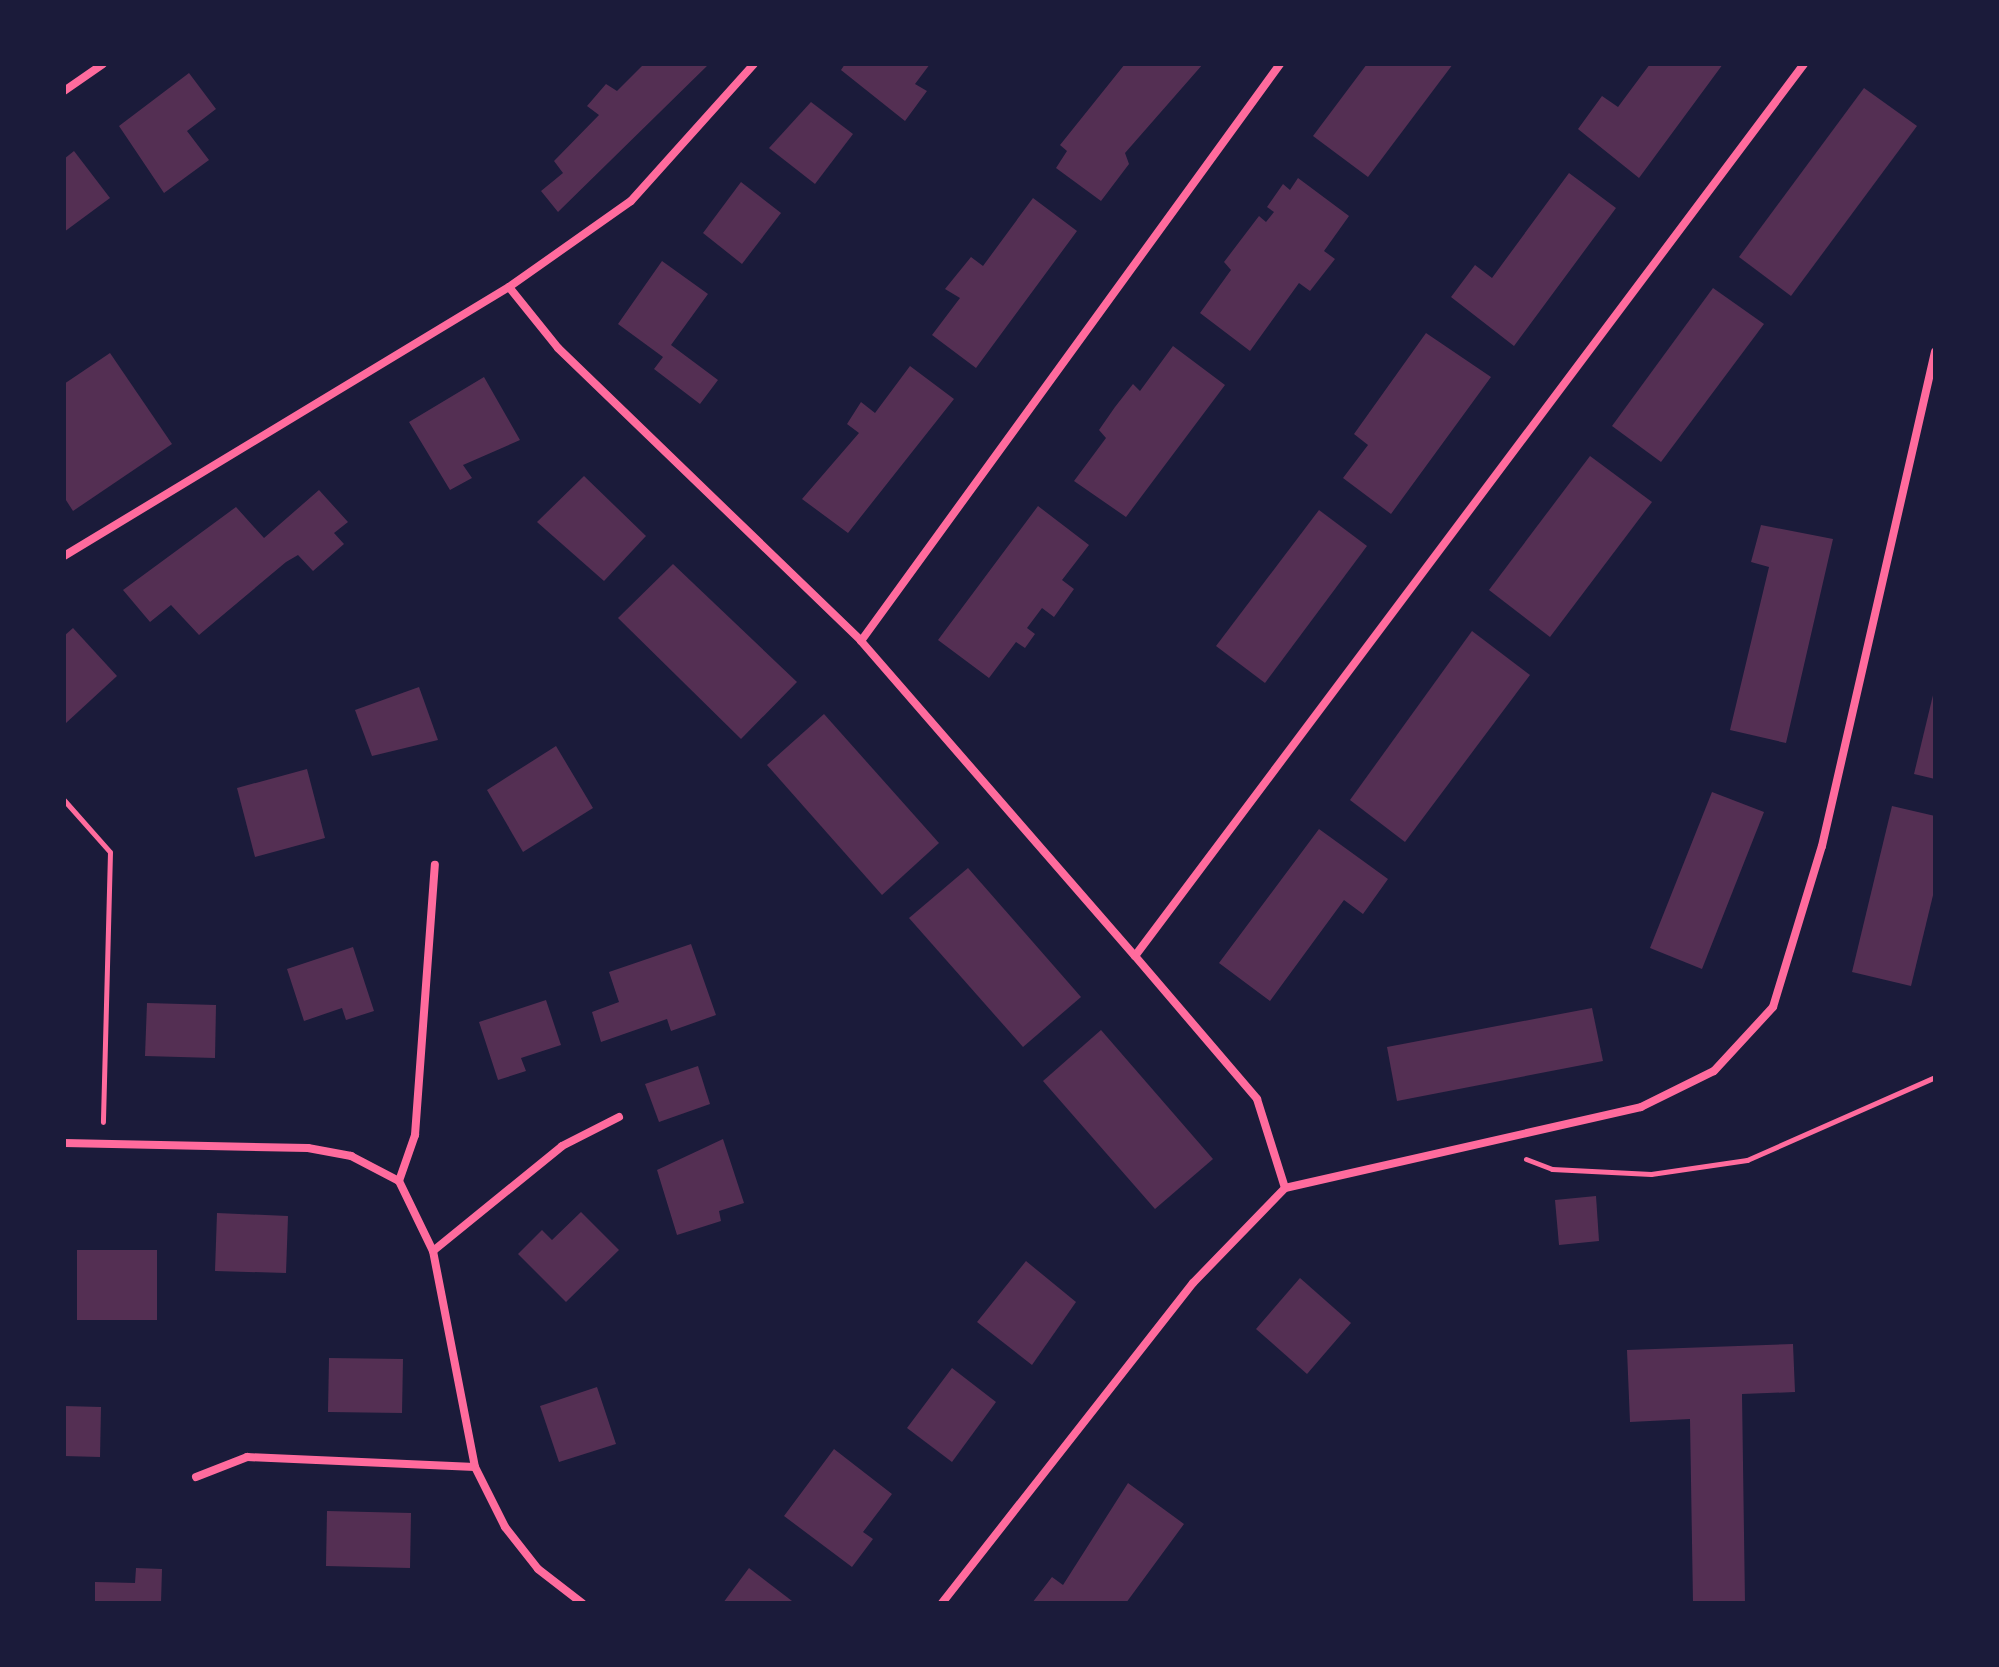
<!DOCTYPE html>
<html>
<head>
<meta charset="utf-8">
<style>
  body { margin:0 }
  #map { position:relative; width:1999px; height:1667px; overflow:hidden; background:#1b1b3a; font-family:Commissioner,sans-serif }
  div>[style] { position:absolute }
  [style*='--x'] { left:calc(var(--x)*1px); top:calc(var(--y)*1px); width:calc(var(--w)*1px); rotate:calc(var(--a)*1deg) }
  .building>* { inset:0; background:#542f53 }
  .path>* { height:5px; margin:-2.5px; padding:0 2.5px; transform-origin:2.5px; border-radius:2.5px; background:#ff6b9d }
  .minor>* { height:8px; margin:-4px; padding:0 4px; transform-origin:4px; border-radius:4px; background:#ff6b9d }
  span { translate:-50% -50%; white-space:nowrap; text-align:center; line-height:1.15; -webkit-text-stroke:8px #1b1b3a; paint-order:stroke }
  .frame { position:absolute; inset:0; border:66px solid #1b1b3a; pointer-events:none }
</style>
</head>
<body>
<div id="map">
  <div class="building">
    <i style="clip-path:polygon(644px 64px,709px 64px,558px 212px,541px 191px,563px 173px,554px 161px,599px 115px,587px 106px,606px 84px,617px 91px)"></i>
    <i style="clip-path:polygon(845px 64px,930px 64px,915px 84px,927px 91px,905px 121px,841px 70px)"></i>
    <i style="clip-path:polygon(1125px 64px,1203px 64px,1125px 153px,1129px 164px,1101px 201px,1056px 168px,1067px 151px,1060px 145px)"></i>
    <i style="clip-path:polygon(1367px 64px,1453px 64px,1368px 177px,1313px 136px)"></i>
    <i style="clip-path:polygon(1650px 64px,1723px 64px,1639px 178px,1578px 129px,1602px 96px,1618px 107px)"></i>
    <i style="clip-path:polygon(189px 73px,216px 109px,187px 131px,209px 160px,164px 193px,119px 126px)"></i>
    <i style="clip-path:polygon(1864px 88px,1917px 126px,1791px 296px,1739px 257px)"></i>
    <i style="clip-path:polygon(811px 102px,853px 134px,815px 184px,769px 148px)"></i>
    <i style="clip-path:polygon(74px 151px,110px 198px,64px 232px,64px 159px)"></i>
    <i style="clip-path:polygon(1569px 173px,1616px 208px,1514px 346px,1451px 297px,1475px 265px,1492px 278px)"></i>
    <i style="clip-path:polygon(1298px 178px,1349px 216px,1324px 251px,1335px 259px,1310px 291px,1299px 283px,1250px 351px,1200px 313px,1231px 270px,1224px 262px,1259px 216px,1266px 222px,1274px 212px,1267px 207px,1283px 184px,1290px 190px)"></i>
    <i style="clip-path:polygon(741px 182px,781px 213px,742px 264px,703px 233px)"></i>
    <i style="clip-path:polygon(1033px 198px,1077px 231px,976px 368px,932px 335px,960px 298px,945px 289px,971px 257px,983px 266px)"></i>
    <i style="clip-path:polygon(662px 261px,708px 294px,671px 345px,718px 380px,700px 404px,654px 369px,663px 357px,618px 324px)"></i>
    <i style="clip-path:polygon(1713px 288px,1764px 324px,1661px 462px,1612px 426px)"></i>
    <i style="clip-path:polygon(1426px 333px,1491px 377px,1391px 514px,1343px 478px,1368px 445px,1354px 434px)"></i>
    <i style="clip-path:polygon(1173px 346px,1225px 385px,1126px 517px,1074px 481px,1106px 438px,1099px 430px,1115px 407px,1133px 384px,1140px 391px)"></i>
    <i style="clip-path:polygon(110px 353px,172px 444px,73px 511px,64px 497px,64px 384px)"></i>
    <i style="clip-path:polygon(910px 366px,954px 399px,848px 533px,802px 499px,859px 433px,847px 424px,861px 402px,875px 413px)"></i>
    <i style="clip-path:polygon(484px 377px,520px 440px,463px 465px,472px 478px,450px 490px,409px 422px)"></i>
    <i style="clip-path:polygon(1590px 456px,1652px 502px,1550px 637px,1489px 590px)"></i>
    <i style="clip-path:polygon(584px 476px,646px 536px,604px 581px,537px 522px)"></i>
    <i style="clip-path:polygon(319px 490px,348px 522px,334px 533px,344px 544px,313px 571px,298px 555px,286px 562px,199px 635px,171px 605px,150px 622px,123px 590px,236px 507px,264px 538px)"></i>
    <i style="clip-path:polygon(1038px 506px,1089px 545px,1062px 580px,1074px 589px,1054px 617px,1042px 608px,1027px 628px,1035px 634px,1025px 648px,1016px 642px,989px 678px,938px 640px)"></i>
    <i style="clip-path:polygon(1319px 510px,1367px 546px,1265px 683px,1216px 646px)"></i>
    <i style="clip-path:polygon(1761px 525px,1833px 539px,1786px 743px,1730px 730px,1769px 567px,1751px 562px)"></i>
    <i style="clip-path:polygon(673px 564px,797px 682px,741px 739px,618px 618px)"></i>
    <i style="clip-path:polygon(73px 628px,117px 676px,66px 723px,64px 636px)"></i>
    <i style="clip-path:polygon(1472px 631px,1530px 675px,1405px 842px,1350px 800px)"></i>
    <i style="clip-path:polygon(419px 687px,438px 740px,372px 756px,355px 710px)"></i>
    <i style="clip-path:polygon(1934px 691px,1935px 691px,1935px 779px,1914px 774px)"></i>
    <i style="clip-path:polygon(824px 714px,939px 843px,882px 895px,767px 765px)"></i>
    <i style="clip-path:polygon(556px 746px,593px 808px,523px 852px,487px 790px)"></i>
    <i style="clip-path:polygon(307px 769px,325px 838px,255px 857px,237px 788px)"></i>
    <i style="clip-path:polygon(1712px 792px,1764px 812px,1702px 969px,1650px 948px)"></i>
    <i style="clip-path:polygon(1892px 806px,1935px 816px,1935px 887px,1911px 986px,1852px 972px)"></i>
    <i style="clip-path:polygon(1319px 829px,1388px 879px,1363px 914px,1344px 900px,1270px 1001px,1219px 963px)"></i>
    <i style="clip-path:polygon(968px 868px,1081px 997px,1023px 1047px,909px 918px)"></i>
    <i style="clip-path:polygon(691px 944px,716px 1015px,671px 1031px,667px 1019px,601px 1042px,592px 1012px,619px 1002px,609px 972px)"></i>
    <i style="clip-path:polygon(353px 947px,374px 1011px,346px 1020px,342px 1008px,304px 1021px,287px 969px)"></i>
    <i style="clip-path:polygon(546px 1000px,561px 1045px,521px 1058px,526px 1071px,498px 1080px,479px 1022px)"></i>
    <i style="clip-path:polygon(147px 1003px,216px 1005px,215px 1058px,145px 1056px)"></i>
    <i style="clip-path:polygon(1592px 1008px,1603px 1061px,1397px 1101px,1387px 1047px)"></i>
    <i style="clip-path:polygon(1101px 1030px,1213px 1159px,1155px 1209px,1043px 1081px)"></i>
    <i style="clip-path:polygon(698px 1066px,710px 1104px,659px 1122px,645px 1084px)"></i>
    <i style="clip-path:polygon(723px 1139px,744px 1203px,719px 1211px,721px 1221px,677px 1235px,657px 1170px)"></i>
    <i style="clip-path:polygon(1596px 1196px,1599px 1241px,1559px 1245px,1555px 1200px)"></i>
    <i style="clip-path:polygon(581px 1212px,619px 1250px,566px 1302px,518px 1254px,542px 1230px,552px 1240px)"></i>
    <i style="clip-path:polygon(217px 1213px,288px 1216px,286px 1273px,215px 1271px)"></i>
    <i style="clip-path:polygon(77px 1250px,157px 1250px,157px 1320px,77px 1320px)"></i>
    <i style="clip-path:polygon(1026px 1261px,1076px 1302px,1032px 1365px,977px 1322px)"></i>
    <i style="clip-path:polygon(1300px 1278px,1351px 1323px,1307px 1374px,1256px 1329px)"></i>
    <i style="clip-path:polygon(1793px 1344px,1795px 1392px,1742px 1394px,1745px 1603px,1693px 1603px,1690px 1419px,1630px 1422px,1627px 1350px)"></i>
    <i style="clip-path:polygon(329px 1358px,403px 1359px,402px 1413px,328px 1412px)"></i>
    <i style="clip-path:polygon(952px 1368px,996px 1402px,952px 1462px,907px 1428px)"></i>
    <i style="clip-path:polygon(597px 1387px,616px 1444px,559px 1462px,540px 1406px)"></i>
    <i style="clip-path:polygon(64px 1406px,101px 1407px,100px 1457px,64px 1456px)"></i>
    <i style="clip-path:polygon(834px 1449px,892px 1494px,863px 1532px,873px 1539px,852px 1567px,784px 1516px)"></i>
    <i style="clip-path:polygon(1128px 1483px,1184px 1524px,1126px 1603px,1032px 1603px,1052px 1577px,1063px 1585px)"></i>
    <i style="clip-path:polygon(327px 1511px,411px 1513px,410px 1568px,326px 1566px)"></i>
    <i style="clip-path:polygon(136px 1568px,162px 1569px,161px 1603px,95px 1603px,95px 1582px,135px 1583px)"></i>
    <i style="clip-path:polygon(749px 1568px,792px 1601px,791px 1603px,723px 1603px)"></i>
  </div>
  <div class="path">
    <i style="--x:64;--y:800;--w:69;--a:48.5"></i>
    <i style="--x:110;--y:852;--w:270;--a:91.5"></i>
    <i style="--x:1526;--y:1159;--w:28;--a:21"></i>
    <i style="--x:1552;--y:1169;--w:99;--a:2.9"></i>
    <i style="--x:1651;--y:1174;--w:97;--a:-8.3"></i>
    <i style="--x:1747;--y:1160;--w:206;--a:-23.8"></i>
  </div>
  <div class="minor">
    <i style="--x:64;--y:91;--w:47;--a:-34.7"></i>
    <i style="--x:509;--y:287;--w:78;--a:51.2"></i>
    <i style="--x:558;--y:348;--w:421;--a:44"></i>
    <i style="--x:861;--y:641;--w:417;--a:49"></i>
    <i style="--x:1135;--y:956;--w:188;--a:49.5"></i>
    <i style="--x:1257;--y:1099;--w:93;--a:72.5"></i>
    <i style="--x:64;--y:556;--w:520;--a:-31.15"></i>
    <i style="--x:509;--y:287;--w:149;--a:-35.2"></i>
    <i style="--x:631;--y:201;--w:184;--a:-48.1"></i>
    <i style="--x:861;--y:641;--w:713;--a:-54.01"></i>
    <i style="--x:1135;--y:956;--w:1115;--a:-53.13"></i>
    <i style="--x:64;--y:1143;--w:244;--a:1.2"></i>
    <i style="--x:308;--y:1148;--w:44;--a:10.5"></i>
    <i style="--x:351;--y:1156;--w:54;--a:27.5"></i>
    <i style="--x:399;--y:1181;--w:78;--a:64.1"></i>
    <i style="--x:433;--y:1251;--w:220;--a:79"></i>
    <i style="--x:475;--y:1467;--w:67;--a:63.4"></i>
    <i style="--x:505;--y:1527;--w:53;--a:51.8"></i>
    <i style="--x:538;--y:1569;--w:56;--a:37.7"></i>
    <i style="--x:399;--y:1181;--w:49;--a:-70.8"></i>
    <i style="--x:415;--y:1135;--w:271;--a:-85.8"></i>
    <i style="--x:433;--y:1251;--w:166;--a:-39.1"></i>
    <i style="--x:562;--y:1146;--w:64;--a:-27"></i>
    <i style="--x:196;--y:1477;--w:55;--a:-21.4"></i>
    <i style="--x:247;--y:1457;--w:228;--a:2.5"></i>
    <i style="--x:942;--y:1603;--w:407;--a:-51.9"></i>
    <i style="--x:1193;--y:1283;--w:132;--a:-45.9"></i>
    <i style="--x:1285;--y:1188;--w:365;--a:-12.8"></i>
    <i style="--x:1641;--y:1107;--w:81;--a:-26.3"></i>
    <i style="--x:1714;--y:1071;--w:87;--a:-47.3"></i>
    <i style="--x:1773;--y:1007;--w:168;--a:-73.1"></i>
    <i style="--x:1822;--y:846;--w:507;--a:-77.12"></i>
  </div>
  <div class="frame"></div>
</div>
</body>
</html>
